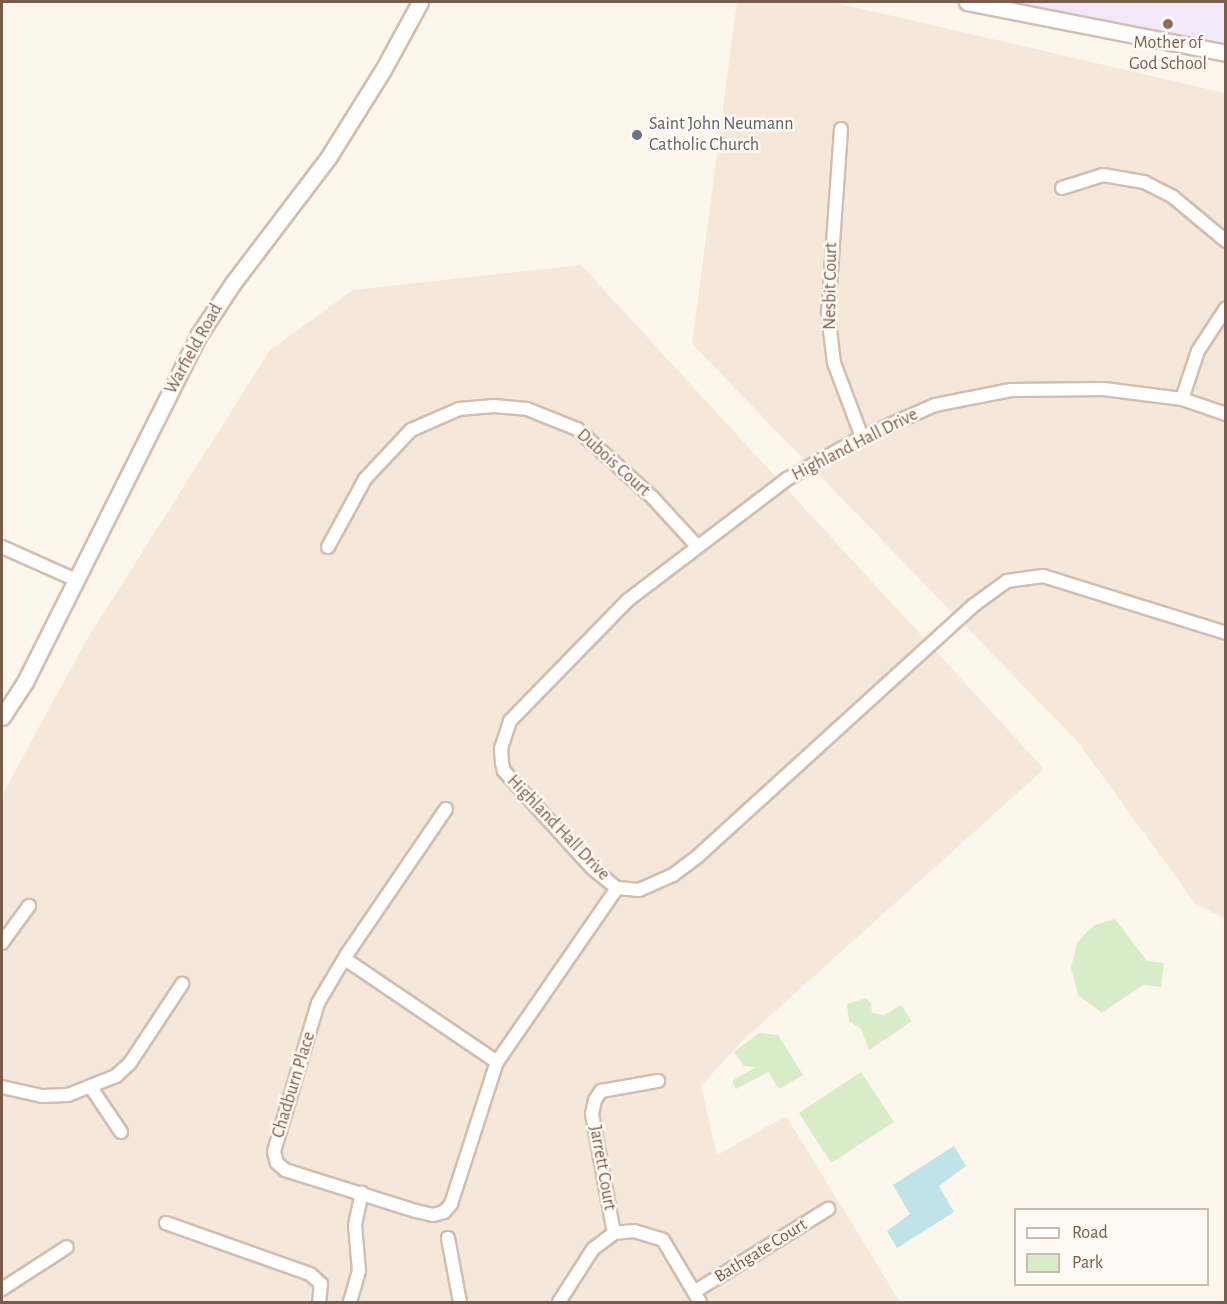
<!DOCTYPE html>
<html>
<head>
<meta charset="utf-8">
<style>
  body { margin:0 }
  #map { position:relative; width:1227px; height:1304px; overflow:hidden; background:#fdf6ec; font-family:"Alegreya Sans",sans-serif }
  div>[style] { position:absolute }
  [style*='--x'] { left:calc(var(--x)*1px); top:calc(var(--y)*1px); width:calc(var(--w)*1px); rotate:calc(var(--a)*1deg) }
  .residential>* { inset:0; background:#f5e8da }
  .education>* { inset:0; background:#f3e8fa }
  .green>* { inset:0; background:#d8ecc9 }
  .water>* { inset:0; background:#bfe3e8 }
  .roads { filter:drop-shadow(2px 0 #d1beb0) drop-shadow(-2px 0 #d1beb0) drop-shadow(0 2px #d1beb0) drop-shadow(0 -2px #d1beb0) }
  .minor>* { height:12px; margin:-6px; padding:0 6px; transform-origin:6px; border-radius:6px; background:#fff }
  .tertiary>* { height:15px; margin:-7.5px; padding:0 7.5px; transform-origin:7.5px; border-radius:7.5px; background:#fff }
  .dots>* { width:16px; height:16px; translate:-50% -50%; box-sizing:border-box; border:3px solid #fffaf3; border-radius:50% }
  span { translate:-50% -50%; white-space:nowrap; text-align:center; line-height:1.15; -webkit-text-stroke:5px #fffaf3; paint-order:stroke }
  .education-label { font-size:18px; color:#785e54 }
  .worship-label { font-size:18px; color:#5b616d }
  .left { translate:0 -50%; text-align:left }
  .street-label { font-size:18px; color:#7a5c4d }
  .frame { position:absolute; inset:0; border:3px solid #7a5c4d; pointer-events:none }
  .legend { position:absolute; left:1014px; top:1208px; width:195px; height:78px; box-sizing:border-box; background:#fffaf3; border:2px solid #cabbb1; margin:0; padding:8px 10px; list-style:none; font-size:18px; color:#7a5c4d }
  .legend li { display:flex; align-items:center; gap:12px; height:30px }
  .legend b { width:30px; border:2px solid #cabbb1 }
</style>
</head>
<body>
<div id="map">
  <div class="residential">
    <i style="clip-path:polygon(737px 2px,832px 2px,1225px 93px,1225px 919px,1195px 903px,1077px 741px,692px 344px)"></i>
    <i style="clip-path:polygon(581px 265px,1044px 769px,742px 1041px,701px 1086px,717px 1155px,786px 1116px,900px 1302px,2px 1302px,2px 795px,86px 641px,270px 350px,353px 290px)"></i>
  </div>
  <div class="education">
    <i style="clip-path:polygon(997px 2px,1225px 2px,1225px 46px)"></i>
  </div>
  <div class="green">
    <i style="clip-path:polygon(1115px 919px,1147px 961px,1164px 963px,1161px 987px,1143px 985px,1102px 1013px,1078px 995px,1071px 968px,1077px 943px,1086px 933px,1095px 925px)"></i>
    <i style="clip-path:polygon(866px 998px,871px 1003px,872px 1013px,884px 1015px,901px 1005px,912px 1021px,869px 1050px,861px 1029px,849px 1021px,847px 1004px)"></i>
    <i style="clip-path:polygon(759px 1033px,778px 1035px,803px 1075px,779px 1089px,768px 1072px,736px 1089px,732px 1081px,756px 1067px,744px 1066px,734px 1052px)"></i>
    <i style="clip-path:polygon(861px 1072px,894px 1122px,831px 1163px,799px 1113px)"></i>
  </div>
  <div class="water">
    <i style="clip-path:polygon(954px 1146px,966px 1166px,939px 1186px,954px 1212px,897px 1248px,887px 1231px,910px 1214px,893px 1185px)"></i>
  </div>
  <div class="roads">
    <div class="minor">
      <i style="--x:841;--y:129;--w:185;--a:94"></i>
      <i style="--x:828;--y:314;--w:49;--a:83"></i>
      <i style="--x:834;--y:363;--w:79;--a:69.3"></i>
      <i style="--x:1062;--y:188;--w:43;--a:-17.6"></i>
      <i style="--x:1103;--y:175;--w:42;--a:9.7"></i>
      <i style="--x:1144;--y:182;--w:33;--a:27"></i>
      <i style="--x:1173;--y:197;--w:69;--a:39.7"></i>
      <i style="--x:1182;--y:399;--w:51;--a:-71.6"></i>
      <i style="--x:1198;--y:351;--w:51;--a:-56.9"></i>
      <i style="--x:1226;--y:414;--w:46;--a:-161.2"></i>
      <i style="--x:1182;--y:399;--w:79;--a:-172.7"></i>
      <i style="--x:1104;--y:389;--w:93;--a:179.4"></i>
      <i style="--x:1011;--y:390;--w:77;--a:168.8"></i>
      <i style="--x:935;--y:405;--w:80;--a:156.3"></i>
      <i style="--x:862;--y:437;--w:86;--a:150.8"></i>
      <i style="--x:787;--y:479;--w:200;--a:142.7"></i>
      <i style="--x:628;--y:600;--w:169;--a:134.3"></i>
      <i style="--x:510;--y:721;--w:28;--a:108"></i>
      <i style="--x:501;--y:748;--w:15;--a:86"></i>
      <i style="--x:502;--y:763;--w:8;--a:76"></i>
      <i style="--x:504;--y:771;--w:131;--a:47.8"></i>
      <i style="--x:592;--y:868;--w:32;--a:39"></i>
      <i style="--x:617;--y:888;--w:22;--a:5"></i>
      <i style="--x:639;--y:890;--w:37;--a:-24"></i>
      <i style="--x:673;--y:875;--w:31;--a:-37"></i>
      <i style="--x:698;--y:856;--w:373;--a:-42.3"></i>
      <i style="--x:974;--y:605;--w:41;--a:-36"></i>
      <i style="--x:1007;--y:581;--w:36;--a:-8"></i>
      <i style="--x:1043;--y:576;--w:192;--a:17.3"></i>
      <i style="--x:2;--y:547;--w:81;--a:24"></i>
      <i style="--x:328;--y:547;--w:77;--a:-61.4"></i>
      <i style="--x:365;--y:479;--w:67;--a:-46.8"></i>
      <i style="--x:411;--y:430;--w:52;--a:-23.6"></i>
      <i style="--x:459;--y:409;--w:35;--a:-5"></i>
      <i style="--x:494;--y:406;--w:33;--a:5"></i>
      <i style="--x:527;--y:409;--w:54;--a:21.8"></i>
      <i style="--x:577;--y:429;--w:101;--a:42.2"></i>
      <i style="--x:652;--y:497;--w:65;--a:47.5"></i>
      <i style="--x:446;--y:809;--w:176;--a:124.3"></i>
      <i style="--x:347;--y:954;--w:57;--a:120.6"></i>
      <i style="--x:318;--y:1003;--w:155;--a:106.5"></i>
      <i style="--x:274;--y:1152;--w:11;--a:75"></i>
      <i style="--x:277;--y:1163;--w:11;--a:41"></i>
      <i style="--x:285;--y:1170;--w:137;--a:17.4"></i>
      <i style="--x:416;--y:1211;--w:17;--a:13"></i>
      <i style="--x:433;--y:1215;--w:11;--a:-15"></i>
      <i style="--x:444;--y:1212;--w:11;--a:-49"></i>
      <i style="--x:451;--y:1204;--w:149;--a:-72.1"></i>
      <i style="--x:497;--y:1062;--w:211;--a:-55.4"></i>
      <i style="--x:2;--y:943;--w:46;--a:-53.9"></i>
      <i style="--x:345;--y:959;--w:184;--a:34.1"></i>
      <i style="--x:2;--y:1087;--w:41;--a:12.7"></i>
      <i style="--x:42;--y:1096;--w:26;--a:-2"></i>
      <i style="--x:68;--y:1095;--w:52;--a:-21.6"></i>
      <i style="--x:116;--y:1076;--w:19;--a:-43"></i>
      <i style="--x:130;--y:1063;--w:95;--a:-56.6"></i>
      <i style="--x:92;--y:1089;--w:52;--a:56"></i>
      <i style="--x:166;--y:1223;--w:153;--a:19.5"></i>
      <i style="--x:310;--y:1274;--w:15;--a:42"></i>
      <i style="--x:321;--y:1284;--w:18;--a:96"></i>
      <i style="--x:614;--y:1233;--w:121;--a:-100.5"></i>
      <i style="--x:592;--y:1114;--w:14;--a:-78"></i>
      <i style="--x:595;--y:1100;--w:11;--a:-56"></i>
      <i style="--x:601;--y:1091;--w:58;--a:-10"></i>
      <i style="--x:448;--y:1238;--w:65;--a:79.4"></i>
      <i style="--x:2;--y:1289;--w:77;--a:-32.9"></i>
      <i style="--x:694;--y:1292;--w:158;--a:-31.8"></i>
      <i style="--x:350;--y:1302;--w:32;--a:-74"></i>
      <i style="--x:359;--y:1271;--w:46;--a:-95"></i>
      <i style="--x:355;--y:1225;--w:33;--a:-78"></i>
      <i style="--x:559;--y:1302;--w:63;--a:-57.3"></i>
      <i style="--x:593;--y:1249;--w:26;--a:-37"></i>
      <i style="--x:614;--y:1233;--w:20;--a:-6"></i>
      <i style="--x:634;--y:1231;--w:30;--a:17"></i>
      <i style="--x:663;--y:1240;--w:72;--a:59.2"></i>
    </div>
    <div class="tertiary">
      <i style="--x:967;--y:2;--w:264;--a:11.1"></i>
      <i style="--x:2;--y:717;--w:42;--a:-56.7"></i>
      <i style="--x:25;--y:682;--w:387;--a:-63.4"></i>
      <i style="--x:198;--y:336;--w:64;--a:-56.6"></i>
      <i style="--x:233;--y:283;--w:157;--a:-52.8"></i>
      <i style="--x:328;--y:158;--w:104;--a:-58"></i>
      <i style="--x:383;--y:70;--w:77;--a:-61.4"></i>
    </div>
  </div>
  <div class="dots">
    <i style="left:1168px;top:24px;background:#8d6e63"></i>
    <i style="left:637px;top:135px;background:#6b7280"></i>
  </div>
  <div class="education-label">
    <span style="left:1168px;top:54px">Mother of<br>God School</span>
  </div>
  <div class="worship-label">
    <span class="left" style="left:649px;top:135px">Saint John Neumann<br>Catholic Church</span>
  </div>
  <div class="street-label">
    <span style="left:831px;top:286px;rotate:-89deg">Nesbit Court</span>
    <span style="left:194px;top:349px;rotate:-61deg">Warfield Road</span>
    <span style="left:855px;top:445px;rotate:-27deg">Highland Hall Drive</span>
    <span style="left:613px;top:463px;rotate:42deg">Dubois Court</span>
    <span style="left:558px;top:828px;rotate:46deg">Highland Hall Drive</span>
    <span style="left:294px;top:1085px;rotate:-73deg">Chadburn Place</span>
    <span style="left:602px;top:1168px;rotate:80deg">Jarrett Court</span>
    <span style="left:761px;top:1251px;rotate:-32deg">Bathgate Court</span>
  </div>
  <div class="frame"></div>
  <ul class="legend">
  <li><b style="height:8px;background:#fff"></b>Road</li>
  <li><b style="height:16px;background:#d8ecc9"></b>Park</li>
  </ul>
</div>
</body>
</html>
